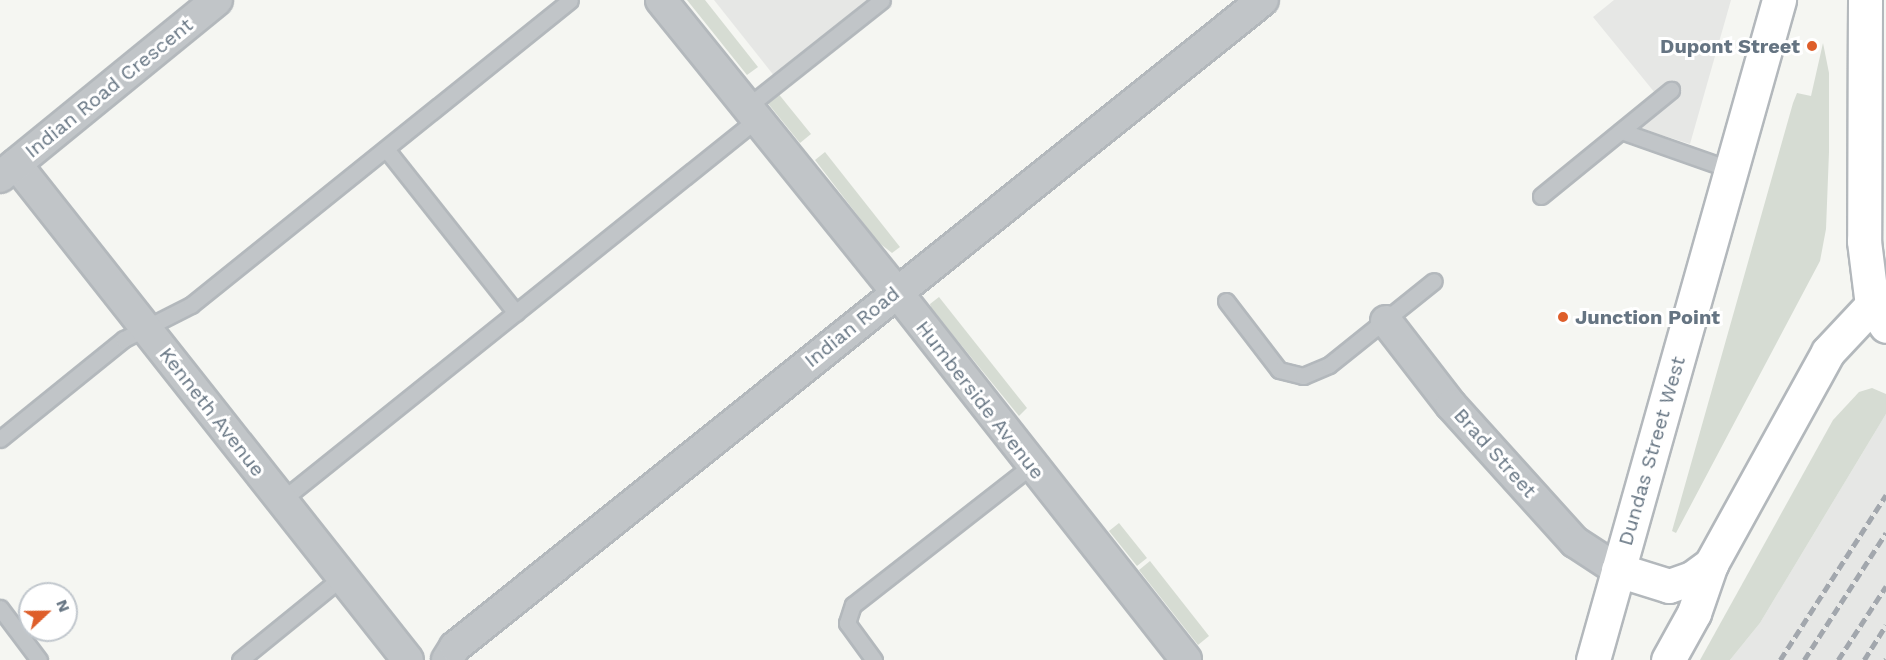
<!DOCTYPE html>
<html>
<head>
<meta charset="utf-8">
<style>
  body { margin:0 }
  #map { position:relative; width:1886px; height:660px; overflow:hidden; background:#f5f6f2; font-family:"Work Sans",sans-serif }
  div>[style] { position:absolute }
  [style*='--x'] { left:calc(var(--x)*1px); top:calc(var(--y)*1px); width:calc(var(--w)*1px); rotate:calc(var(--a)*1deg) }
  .built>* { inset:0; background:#e6e7e5 }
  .green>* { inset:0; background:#d6dcd3 }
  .roads { filter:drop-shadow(2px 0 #b3b8bc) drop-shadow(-2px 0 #b3b8bc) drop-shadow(0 2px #b3b8bc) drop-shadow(0 -2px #b3b8bc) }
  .service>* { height:15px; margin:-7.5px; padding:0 7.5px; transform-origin:7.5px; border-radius:7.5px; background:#c1c5c8 }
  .minor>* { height:30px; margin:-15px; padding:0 15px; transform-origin:15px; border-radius:15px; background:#c1c5c8 }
  .secondary>* { height:33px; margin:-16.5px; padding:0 16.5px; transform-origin:16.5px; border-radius:16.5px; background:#fff }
  .rail>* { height:4.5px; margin-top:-2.25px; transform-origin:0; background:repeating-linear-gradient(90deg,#a2a7ad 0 9px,transparent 0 13.5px) }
  .dots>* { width:16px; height:16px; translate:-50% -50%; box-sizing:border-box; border:3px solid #fff; border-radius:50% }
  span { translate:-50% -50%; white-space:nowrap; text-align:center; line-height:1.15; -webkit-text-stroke:6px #fff; paint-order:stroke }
  .poi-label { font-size:20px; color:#657482; font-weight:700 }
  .right { translate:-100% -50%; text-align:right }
  .left { translate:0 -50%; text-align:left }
  .street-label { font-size:20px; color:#657482 }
  .north { position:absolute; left:18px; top:582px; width:60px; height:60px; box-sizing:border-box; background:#fff; border:2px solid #c1c7cd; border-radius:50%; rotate:68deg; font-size:16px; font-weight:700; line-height:24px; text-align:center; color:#657482 }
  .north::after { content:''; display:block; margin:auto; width:21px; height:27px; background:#de5e2a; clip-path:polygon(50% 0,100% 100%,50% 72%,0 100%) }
</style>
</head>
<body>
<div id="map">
  <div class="built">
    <i style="clip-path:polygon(714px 0,871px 0,775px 77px)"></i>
    <i style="clip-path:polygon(1614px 0,1731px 0,1690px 144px,1639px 128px,1677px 95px,1667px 83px,1655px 93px,1593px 17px)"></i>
    <i style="clip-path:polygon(1886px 414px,1886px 660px,1730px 660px,1760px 623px)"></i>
  </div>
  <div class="green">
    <i style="clip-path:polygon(687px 0,705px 0,758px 67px,747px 75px)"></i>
    <i style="clip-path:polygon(1823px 43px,1829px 73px,1829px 152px,1826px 229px,1820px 261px,1676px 533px,1672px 531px,1793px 103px,1797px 93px,1811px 96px)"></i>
    <i style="clip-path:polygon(777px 92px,811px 134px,800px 143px,766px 101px)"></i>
    <i style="clip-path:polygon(825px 152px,900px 247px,892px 253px,878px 242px,815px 160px)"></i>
    <i style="clip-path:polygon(939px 297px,1027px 408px,1019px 416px,931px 308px,930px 304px)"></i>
    <i style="clip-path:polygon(1872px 388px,1886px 394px,1886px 414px,1760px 623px,1730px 660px,1700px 660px,1833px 420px,1859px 392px)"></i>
    <i style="clip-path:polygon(1119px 523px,1147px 558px,1137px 566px,1109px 531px)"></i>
    <i style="clip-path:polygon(1150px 561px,1209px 636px,1198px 645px,1139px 570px)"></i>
  </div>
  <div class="roads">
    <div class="service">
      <i style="--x:747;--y:107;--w:172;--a:-38.4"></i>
      <i style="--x:1621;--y:131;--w:118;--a:19.4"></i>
      <i style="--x:386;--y:149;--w:209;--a:51.6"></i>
      <i style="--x:1541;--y:196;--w:168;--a:-39.2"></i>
      <i style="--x:1226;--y:301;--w:87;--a:52.5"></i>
      <i style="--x:1279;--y:370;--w:25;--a:14"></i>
      <i style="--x:1303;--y:376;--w:28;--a:-23"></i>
      <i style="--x:1329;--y:365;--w:134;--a:-38.7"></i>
      <i style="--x:0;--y:439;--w:159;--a:-38.9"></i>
      <i style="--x:124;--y:339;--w:75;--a:-26.9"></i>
      <i style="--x:191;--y:305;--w:486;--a:-38.8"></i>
      <i style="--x:282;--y:500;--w:609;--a:-38.73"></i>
      <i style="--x:0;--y:608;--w:65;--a:53.1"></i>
      <i style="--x:240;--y:660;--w:132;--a:-39.1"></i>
      <i style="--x:874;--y:660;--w:46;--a:-126.1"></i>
      <i style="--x:847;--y:623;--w:19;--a:-72"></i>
      <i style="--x:853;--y:605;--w:226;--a:-38"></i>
    </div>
    <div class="minor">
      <i style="--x:661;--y:0;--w:374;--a:51.1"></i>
      <i style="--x:896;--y:291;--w:469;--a:51.8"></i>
      <i style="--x:16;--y:164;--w:632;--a:51.68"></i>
      <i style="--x:0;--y:177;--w:280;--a:-39.2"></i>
      <i style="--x:1386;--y:321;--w:106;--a:52.3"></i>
      <i style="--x:1451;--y:405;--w:185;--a:47.9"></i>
      <i style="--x:1575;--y:542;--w:51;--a:33.1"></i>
      <i style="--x:447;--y:660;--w:15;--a:-58"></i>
      <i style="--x:455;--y:647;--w:1035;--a:-38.69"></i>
    </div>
    <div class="secondary">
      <i style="--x:1865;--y:0;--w:241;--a:90.2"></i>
      <i style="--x:1864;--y:241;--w:64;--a:82.9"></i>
      <i style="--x:1872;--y:305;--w:25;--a:56"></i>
      <i style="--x:1618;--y:570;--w:53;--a:17.4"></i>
      <i style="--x:1669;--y:586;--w:24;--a:-19"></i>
      <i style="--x:1692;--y:578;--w:24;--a:-36"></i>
      <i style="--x:1593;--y:660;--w:686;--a:-74.26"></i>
      <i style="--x:1668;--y:660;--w:54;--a:-61"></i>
      <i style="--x:1694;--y:613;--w:52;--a:-70.9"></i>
      <i style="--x:1711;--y:564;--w:242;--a:-61.1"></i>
      <i style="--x:1828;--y:352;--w:64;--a:-46.9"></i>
    </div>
  </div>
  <div class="rail">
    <i style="--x:1780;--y:660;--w:196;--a:-57.3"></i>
    <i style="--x:1804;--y:660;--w:151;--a:-57.2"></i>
    <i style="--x:1838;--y:660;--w:88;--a:-57"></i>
    <i style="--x:1864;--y:660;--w:41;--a:-57.8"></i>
    <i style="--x:1885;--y:660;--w:1;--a:-45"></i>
  </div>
  <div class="dots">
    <i style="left:1812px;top:46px;background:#de5e2a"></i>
    <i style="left:1563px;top:317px;background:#de5e2a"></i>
  </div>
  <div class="poi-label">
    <span class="right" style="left:1800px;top:46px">Dupont Street</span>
    <span class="left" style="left:1575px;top:317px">Junction Point</span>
  </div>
  <div class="street-label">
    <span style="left:109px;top:88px;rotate:-39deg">Indian Road Crescent</span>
    <span style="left:852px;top:327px;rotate:-39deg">Indian Road</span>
    <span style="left:980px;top:400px;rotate:52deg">Humberside Avenue</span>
    <span style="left:212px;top:412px;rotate:52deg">Kenneth Avenue</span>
    <span style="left:1652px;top:451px;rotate:-74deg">Dundas Street West</span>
    <span style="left:1495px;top:453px;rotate:48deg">Brad Street</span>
  </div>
  <div class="north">N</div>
</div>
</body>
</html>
